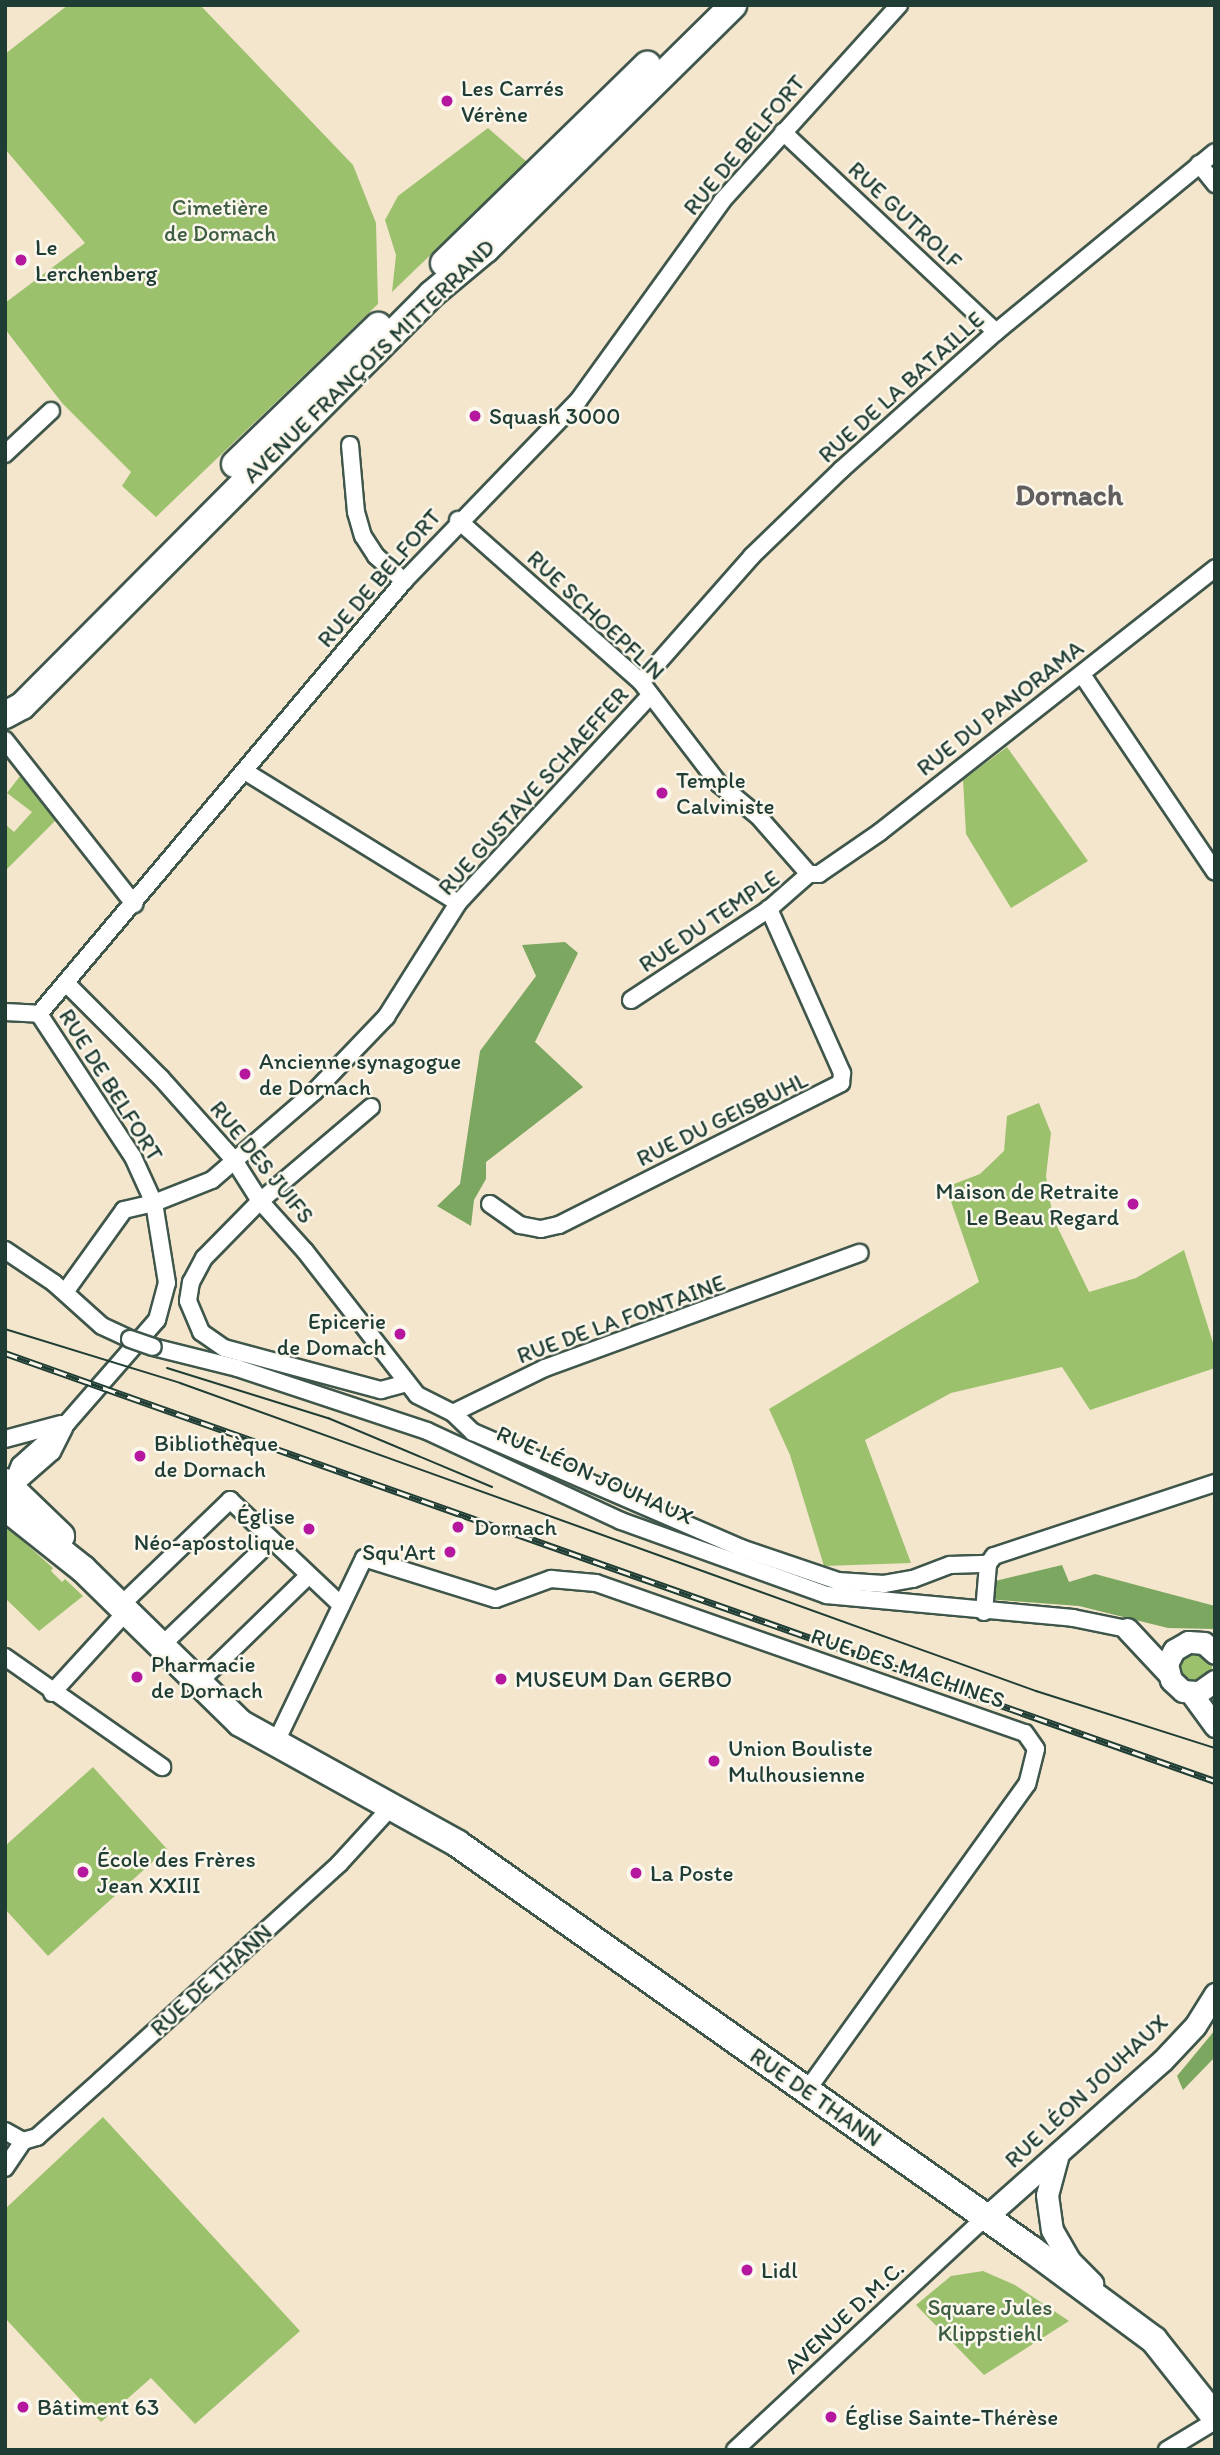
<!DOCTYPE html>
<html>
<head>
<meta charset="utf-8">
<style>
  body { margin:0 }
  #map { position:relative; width:1220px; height:2455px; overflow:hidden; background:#f4e6cd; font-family:Itim,sans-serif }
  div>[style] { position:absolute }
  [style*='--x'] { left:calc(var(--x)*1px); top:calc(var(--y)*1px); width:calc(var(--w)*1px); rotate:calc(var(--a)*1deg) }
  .green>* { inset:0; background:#9bc16d }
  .round { border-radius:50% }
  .forest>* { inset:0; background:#7ca760 }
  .roads { filter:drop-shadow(2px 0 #3f564b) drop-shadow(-2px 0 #3f564b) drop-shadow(0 2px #3f564b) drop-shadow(0 -2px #3f564b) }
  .minor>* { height:16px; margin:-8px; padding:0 8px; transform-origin:8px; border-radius:8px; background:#fff }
  .tertiary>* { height:21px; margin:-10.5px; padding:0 10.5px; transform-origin:10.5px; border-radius:10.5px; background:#fff }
  .primary>* { height:26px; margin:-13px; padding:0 13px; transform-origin:13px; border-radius:13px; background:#fff }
  .tram>* { height:2px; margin:-1px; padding:0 1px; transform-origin:1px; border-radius:1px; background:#1f3d34 }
  .rail>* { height:7px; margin-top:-3.5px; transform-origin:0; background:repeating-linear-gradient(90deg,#fbf7ec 0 13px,#1f3d34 0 26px); box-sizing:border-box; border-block:2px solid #1f3d34 }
  .bridges { filter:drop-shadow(2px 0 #3f564b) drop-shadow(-2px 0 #3f564b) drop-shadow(0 2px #3f564b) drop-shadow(0 -2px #3f564b) }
  .minor-bridge>* { height:16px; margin:-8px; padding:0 8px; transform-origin:8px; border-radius:8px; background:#fff }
  .dots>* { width:19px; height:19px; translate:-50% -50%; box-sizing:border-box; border:4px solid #fbf7ec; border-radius:50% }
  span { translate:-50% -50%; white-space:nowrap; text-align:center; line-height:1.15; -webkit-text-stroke:5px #fbf7ec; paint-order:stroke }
  .poi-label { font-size:23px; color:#1f3d34 }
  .left { translate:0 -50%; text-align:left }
  .right { translate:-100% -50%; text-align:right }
  .street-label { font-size:23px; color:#1f3d34 }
  .park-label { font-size:23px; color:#3e5e42 }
  .district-label { font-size:30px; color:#615e5f; font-weight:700 }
  .frame { position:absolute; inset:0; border:7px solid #1f3d34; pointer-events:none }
</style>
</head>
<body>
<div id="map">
  <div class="green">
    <i style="clip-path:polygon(68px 5px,200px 5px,353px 165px,376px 223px,378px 304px,156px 517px,122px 486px,131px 472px,62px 403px,5px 329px,5px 303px,85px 243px,5px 149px,5px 54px)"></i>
    <i style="clip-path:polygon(488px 128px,527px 162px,392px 292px,396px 255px,385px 220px,398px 196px)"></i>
    <i style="clip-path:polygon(1007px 747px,1088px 861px,1011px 908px,966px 834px,963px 780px)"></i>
    <i style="clip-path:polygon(20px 776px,56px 820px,5px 871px,5px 824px,14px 832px,32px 812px,7px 793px)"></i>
    <i style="clip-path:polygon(1039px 1103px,1051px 1133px,1046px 1176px,1053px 1218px,1089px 1292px,1136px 1278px,1184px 1250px,1215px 1349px,1215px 1368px,1090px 1410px,1062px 1367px,951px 1393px,865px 1440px,911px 1563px,824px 1566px,790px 1455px,769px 1409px,979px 1282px,946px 1187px,980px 1174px,1004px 1151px,1007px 1116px)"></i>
    <i style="clip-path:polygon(5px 1525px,53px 1568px,51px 1571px,62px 1582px,65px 1579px,83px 1596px,39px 1631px,5px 1598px)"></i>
    <i class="round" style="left:1178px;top:1650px;width:34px;height:34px"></i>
    <i style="clip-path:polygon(93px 1767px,167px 1849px,48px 1956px,5px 1909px,5px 1846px)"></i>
    <i style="clip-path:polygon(103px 2117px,300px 2331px,195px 2424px,151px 2378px,101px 2422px,5px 2318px,5px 2209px)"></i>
    <i style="clip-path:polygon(983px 2271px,1015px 2285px,1069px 2321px,984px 2375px,916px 2305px,951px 2276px)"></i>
  </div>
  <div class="forest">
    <i style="clip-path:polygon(565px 942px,578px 953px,535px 1042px,583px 1087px,486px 1162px,486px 1179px,474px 1200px,471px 1226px,437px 1206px,460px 1184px,480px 1051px,536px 976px,522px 945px)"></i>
    <i style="clip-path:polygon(1062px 1565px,1069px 1582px,1095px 1574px,1215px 1606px,1215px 1629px,1168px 1628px,1079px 1606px,986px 1599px,987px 1583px)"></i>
    <i style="clip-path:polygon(1215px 2030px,1215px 2057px,1183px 2090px,1177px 2076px)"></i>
  </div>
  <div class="roads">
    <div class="minor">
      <i style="--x:783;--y:132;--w:292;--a:43.2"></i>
      <i style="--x:1199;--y:164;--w:26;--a:51"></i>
      <i style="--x:350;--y:445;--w:67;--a:84.9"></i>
      <i style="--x:356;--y:512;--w:25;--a:74"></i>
      <i style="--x:363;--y:536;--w:24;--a:57"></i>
      <i style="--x:376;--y:556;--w:38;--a:42"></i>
      <i style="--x:5;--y:454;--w:63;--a:-43.1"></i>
      <i style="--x:458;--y:520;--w:244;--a:41.5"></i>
      <i style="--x:641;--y:682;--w:128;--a:52.6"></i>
      <i style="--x:719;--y:784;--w:50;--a:39.4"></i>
      <i style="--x:758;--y:816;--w:77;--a:48.7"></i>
      <i style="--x:1083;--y:676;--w:236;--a:56"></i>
      <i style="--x:641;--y:682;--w:168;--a:-48.6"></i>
      <i style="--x:752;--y:556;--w:124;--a:-44"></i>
      <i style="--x:841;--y:470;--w:208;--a:-41.7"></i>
      <i style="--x:996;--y:332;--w:283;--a:-39.4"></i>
      <i style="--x:5;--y:740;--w:209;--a:51.8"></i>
      <i style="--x:246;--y:772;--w:249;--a:31.7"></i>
      <i style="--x:809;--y:874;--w:10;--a:0"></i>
      <i style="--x:819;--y:874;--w:74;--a:-34.5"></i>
      <i style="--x:880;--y:832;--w:427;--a:-38.2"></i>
      <i style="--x:67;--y:984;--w:133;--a:45"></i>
      <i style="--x:161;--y:1078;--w:110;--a:48.3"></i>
      <i style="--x:234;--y:1160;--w:49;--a:57.6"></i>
      <i style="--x:260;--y:1201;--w:67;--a:48"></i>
      <i style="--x:305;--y:1251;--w:182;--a:52.1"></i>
      <i style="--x:417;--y:1395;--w:40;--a:26.6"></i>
      <i style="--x:453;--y:1413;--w:28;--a:44"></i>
      <i style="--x:473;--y:1432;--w:292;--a:23.4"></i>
      <i style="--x:741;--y:1548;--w:102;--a:18.8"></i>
      <i style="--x:838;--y:1581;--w:46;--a:3.7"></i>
      <i style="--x:884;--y:1584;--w:29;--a:-10"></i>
      <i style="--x:913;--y:1579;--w:40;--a:-21"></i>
      <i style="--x:950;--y:1565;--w:38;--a:-2"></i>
      <i style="--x:631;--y:1000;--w:165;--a:-33.4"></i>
      <i style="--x:769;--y:909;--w:53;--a:-41.2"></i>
      <i style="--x:5;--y:1012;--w:34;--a:3"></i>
      <i style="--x:39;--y:1014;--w:566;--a:-49.87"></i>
      <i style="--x:404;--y:581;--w:250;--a:-46"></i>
      <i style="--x:578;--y:401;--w:246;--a:-54.2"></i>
      <i style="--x:722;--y:201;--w:264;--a:-47.9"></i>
      <i style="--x:39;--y:1014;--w:171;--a:56.7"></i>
      <i style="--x:133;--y:1157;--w:51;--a:65.5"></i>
      <i style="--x:154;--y:1203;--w:31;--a:167"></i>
      <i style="--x:124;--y:1210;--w:101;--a:125.7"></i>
      <i style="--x:371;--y:1107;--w:145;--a:139.7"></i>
      <i style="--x:260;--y:1201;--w:80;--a:134.5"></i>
      <i style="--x:204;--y:1258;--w:27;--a:118"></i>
      <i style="--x:191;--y:1282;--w:19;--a:99"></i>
      <i style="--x:188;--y:1301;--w:34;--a:67"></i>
      <i style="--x:201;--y:1332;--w:28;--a:35"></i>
      <i style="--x:224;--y:1348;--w:163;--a:15"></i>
      <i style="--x:381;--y:1390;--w:27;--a:-15"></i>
      <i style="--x:490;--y:1204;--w:37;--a:35"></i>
      <i style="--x:520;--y:1225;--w:21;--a:11"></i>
      <i style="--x:541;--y:1229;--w:18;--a:-13"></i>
      <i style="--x:559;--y:1225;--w:316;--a:-26.7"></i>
      <i style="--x:841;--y:1083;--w:10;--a:-84"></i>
      <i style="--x:842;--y:1073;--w:180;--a:-114"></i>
      <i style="--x:5;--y:1250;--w:59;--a:34"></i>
      <i style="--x:54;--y:1283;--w:64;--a:41.9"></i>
      <i style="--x:102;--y:1326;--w:31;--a:25"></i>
      <i style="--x:153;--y:1347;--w:87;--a:14"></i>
      <i style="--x:237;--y:1368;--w:200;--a:18.3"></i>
      <i style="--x:427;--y:1431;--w:214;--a:24.9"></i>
      <i style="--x:621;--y:1521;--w:218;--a:19.8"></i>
      <i style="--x:826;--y:1595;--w:248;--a:5.3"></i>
      <i style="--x:1073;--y:1618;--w:55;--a:11.5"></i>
      <i style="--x:453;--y:1413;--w:102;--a:-26.1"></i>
      <i style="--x:545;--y:1368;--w:335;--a:-20.1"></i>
      <i style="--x:5;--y:1439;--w:58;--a:-15"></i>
      <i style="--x:13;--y:1486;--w:52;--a:-41.1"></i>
      <i style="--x:52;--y:1452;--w:27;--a:-63"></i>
      <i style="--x:9;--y:1492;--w:29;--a:-68"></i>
      <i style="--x:20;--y:1465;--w:63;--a:-41.8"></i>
      <i style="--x:67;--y:1423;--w:137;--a:-48.9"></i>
      <i style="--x:157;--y:1320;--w:38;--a:-75"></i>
      <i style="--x:167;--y:1283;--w:81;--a:-99.2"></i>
      <i style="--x:154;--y:1203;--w:62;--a:-21.6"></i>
      <i style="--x:212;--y:1180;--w:136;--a:-40.8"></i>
      <i style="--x:315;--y:1091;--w:103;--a:-46.2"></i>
      <i style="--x:386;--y:1017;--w:135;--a:-57.7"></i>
      <i style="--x:458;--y:903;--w:282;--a:-47.2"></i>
      <i style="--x:120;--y:1606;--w:153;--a:-43.9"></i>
      <i style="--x:230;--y:1500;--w:153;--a:43.4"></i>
      <i style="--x:984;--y:1612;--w:48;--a:-85.2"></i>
      <i style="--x:988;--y:1564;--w:10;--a:-53"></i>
      <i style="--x:994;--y:1556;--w:233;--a:-18.3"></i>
      <i style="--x:161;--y:1646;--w:152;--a:-43.7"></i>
      <i style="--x:5;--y:1657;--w:192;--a:35"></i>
      <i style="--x:199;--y:1682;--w:151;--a:-44.2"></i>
      <i style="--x:52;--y:1693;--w:110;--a:-47.6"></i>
      <i style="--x:274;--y:1746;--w:208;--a:-64.4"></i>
      <i style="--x:364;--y:1558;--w:138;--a:17.3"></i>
      <i style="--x:496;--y:1599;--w:59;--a:-20"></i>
      <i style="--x:551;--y:1579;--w:45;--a:5.1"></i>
      <i style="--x:596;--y:1583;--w:454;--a:19.3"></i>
      <i style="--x:1025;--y:1733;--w:19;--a:55"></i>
      <i style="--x:1036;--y:1749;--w:36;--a:104"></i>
      <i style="--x:1027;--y:1784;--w:378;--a:125.7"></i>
      <i style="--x:5;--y:2131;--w:21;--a:29"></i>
      <i style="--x:23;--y:2141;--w:15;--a:-16"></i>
      <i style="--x:37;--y:2137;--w:87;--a:-41.7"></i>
      <i style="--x:102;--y:2079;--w:320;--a:-42.2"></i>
      <i style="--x:339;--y:1864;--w:77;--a:-47.6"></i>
      <i style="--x:5;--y:2168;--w:32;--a:-56"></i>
      <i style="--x:735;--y:2450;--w:341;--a:-42.9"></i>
      <i style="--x:1167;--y:2450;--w:56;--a:-31.1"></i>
    </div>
    <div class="tertiary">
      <i style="--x:1127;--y:1629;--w:60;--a:47"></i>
      <i style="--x:1215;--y:1653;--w:15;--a:-138"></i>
      <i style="--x:1204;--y:1643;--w:16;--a:-176"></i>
      <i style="--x:1188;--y:1642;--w:16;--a:150"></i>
      <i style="--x:1174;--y:1650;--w:16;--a:117"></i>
      <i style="--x:1167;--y:1664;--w:16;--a:76"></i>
      <i style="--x:1171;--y:1680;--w:16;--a:43"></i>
      <i style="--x:1183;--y:1691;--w:16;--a:4"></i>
      <i style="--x:1199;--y:1692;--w:19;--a:-35"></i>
      <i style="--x:1191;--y:1693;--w:41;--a:54"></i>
      <i style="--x:1058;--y:2154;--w:42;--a:105"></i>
      <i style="--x:1047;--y:2195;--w:35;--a:82"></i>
      <i style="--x:1052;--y:2230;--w:34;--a:60"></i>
      <i style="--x:1069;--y:2260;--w:33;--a:45"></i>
      <i style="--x:985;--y:2218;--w:237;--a:-41.6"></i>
      <i style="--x:1162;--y:2061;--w:48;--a:-46.7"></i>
      <i style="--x:1195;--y:2026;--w:38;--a:-58"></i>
    </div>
    <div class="primary">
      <i style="--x:444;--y:263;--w:284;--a:-44.3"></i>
      <i style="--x:235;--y:464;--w:199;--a:-44"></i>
      <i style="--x:5;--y:715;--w:19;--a:-28"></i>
      <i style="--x:22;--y:706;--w:581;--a:-45.14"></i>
      <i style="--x:432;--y:294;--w:70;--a:-39.8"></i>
      <i style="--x:486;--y:249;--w:347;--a:-44.6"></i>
      <i style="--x:5;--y:1482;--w:78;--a:44"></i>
      <i style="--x:5;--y:1507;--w:100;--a:38.5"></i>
      <i style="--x:83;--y:1569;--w:220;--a:44.4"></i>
      <i style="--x:240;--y:1723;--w:249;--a:29"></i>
      <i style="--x:458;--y:1844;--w:702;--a:35.25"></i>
      <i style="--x:1031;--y:2249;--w:153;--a:36.5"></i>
      <i style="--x:1154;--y:2340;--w:98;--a:51.6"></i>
    </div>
  </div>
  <div class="tram">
    <i style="--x:5;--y:1329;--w:183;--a:17.1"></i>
    <i style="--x:180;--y:1383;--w:910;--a:19.79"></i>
    <i style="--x:1036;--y:1691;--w:188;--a:17.7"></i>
    <i style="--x:167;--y:1368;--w:169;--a:17.3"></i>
    <i style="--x:328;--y:1418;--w:178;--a:22.8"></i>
  </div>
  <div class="rail">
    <i style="--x:5;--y:1353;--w:1283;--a:19.48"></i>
  </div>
  <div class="bridges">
    <div class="minor-bridge">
      <i style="--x:130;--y:1339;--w:24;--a:19"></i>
    </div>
  </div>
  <div class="dots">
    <i style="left:447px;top:101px;background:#b5179e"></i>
    <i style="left:21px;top:260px;background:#b5179e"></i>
    <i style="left:475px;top:416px;background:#b5179e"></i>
    <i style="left:662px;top:793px;background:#b5179e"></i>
    <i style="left:245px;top:1074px;background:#b5179e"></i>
    <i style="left:1133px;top:1204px;background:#b5179e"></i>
    <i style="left:400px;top:1334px;background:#b5179e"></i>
    <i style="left:140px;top:1456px;background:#b5179e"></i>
    <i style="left:458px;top:1527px;background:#b5179e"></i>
    <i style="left:309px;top:1529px;background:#b5179e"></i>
    <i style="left:450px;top:1552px;background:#b5179e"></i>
    <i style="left:137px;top:1677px;background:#b5179e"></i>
    <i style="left:501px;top:1679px;background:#b5179e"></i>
    <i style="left:714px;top:1761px;background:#b5179e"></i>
    <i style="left:83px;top:1872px;background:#b5179e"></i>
    <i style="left:636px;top:1873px;background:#b5179e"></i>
    <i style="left:747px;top:2270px;background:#b5179e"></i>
    <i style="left:23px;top:2407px;background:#b5179e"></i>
    <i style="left:831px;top:2417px;background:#b5179e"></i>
  </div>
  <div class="poi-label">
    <span class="left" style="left:461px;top:101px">Les Carrés<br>Vérène</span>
    <span class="left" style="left:35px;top:260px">Le<br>Lerchenberg</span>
    <span class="left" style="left:489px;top:416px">Squash 3000</span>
    <span class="left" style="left:676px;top:793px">Temple<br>Calviniste</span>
    <span class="left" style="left:259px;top:1074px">Ancienne synagogue<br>de Dornach</span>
    <span class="right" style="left:1119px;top:1204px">Maison de Retraite<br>Le Beau Regard</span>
    <span class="right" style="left:386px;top:1334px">Epicerie<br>de Domach</span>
    <span class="left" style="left:154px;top:1456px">Bibliothèque<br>de Dornach</span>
    <span class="right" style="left:295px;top:1529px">Église<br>Néo-apostolique</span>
    <span class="left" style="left:474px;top:1527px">Dornach</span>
    <span class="right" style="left:436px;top:1552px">Squ'Art</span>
    <span class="left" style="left:151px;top:1677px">Pharmacie<br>de Dornach</span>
    <span class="left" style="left:515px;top:1679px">MUSEUM Dan GERBO</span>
    <span class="left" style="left:728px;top:1761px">Union Bouliste<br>Mulhousienne</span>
    <span class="left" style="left:97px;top:1872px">École des Frères<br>Jean XXIII</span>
    <span class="left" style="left:650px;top:1873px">La Poste</span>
    <span class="left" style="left:761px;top:2270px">Lidl</span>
    <span class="left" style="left:37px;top:2407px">Bâtiment 63</span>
    <span class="left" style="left:845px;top:2417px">Église Sainte-Thérèse</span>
  </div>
  <div class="street-label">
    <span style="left:744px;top:145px;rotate:-50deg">RUE DE BELFORT</span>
    <span style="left:905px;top:215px;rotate:43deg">RUE GUTROLF</span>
    <span style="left:369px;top:361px;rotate:-44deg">AVENUE FRANÇOIS MITTERRAND</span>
    <span style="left:901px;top:387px;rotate:-42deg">RUE DE LA BATAILLE</span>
    <span style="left:379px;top:578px;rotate:-49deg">RUE DE BELFORT</span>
    <span style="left:596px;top:615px;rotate:43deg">RUE SCHOEPFLIN</span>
    <span style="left:1000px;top:708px;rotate:-38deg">RUE DU PANORAMA</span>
    <span style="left:533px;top:791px;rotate:-48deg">RUE GUSTAVE SCHAEFFER</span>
    <span style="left:709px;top:921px;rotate:-34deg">RUE DU TEMPLE</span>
    <span style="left:111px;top:1085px;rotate:58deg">RUE DE BELFORT</span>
    <span style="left:722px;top:1119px;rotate:-26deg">RUE DU GEISBUHL</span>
    <span style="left:262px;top:1162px;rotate:51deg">RUE DES JUIFS</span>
    <span style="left:621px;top:1319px;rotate:-20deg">RUE DE LA FONTAINE</span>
    <span style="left:595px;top:1475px;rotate:24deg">RUE LÉON JOUHAUX</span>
    <span style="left:908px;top:1668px;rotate:19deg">RUE DES MACHINES</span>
    <span style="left:211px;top:1980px;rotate:-42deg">RUE DE THANN</span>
    <span style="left:1086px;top:2091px;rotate:-43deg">RUE LÉON JOUHAUX</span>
    <span style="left:816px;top:2097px;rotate:35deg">RUE DE THANN</span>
    <span style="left:844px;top:2317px;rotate:-43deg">AVENUE D.M.C.</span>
  </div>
  <div class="park-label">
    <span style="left:220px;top:220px">Cimetière<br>de Dornach</span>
    <span style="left:990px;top:2320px">Square Jules<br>Klippstiehl</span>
  </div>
  <div class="district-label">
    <span style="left:1069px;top:495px">Dornach</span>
  </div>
  <div class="frame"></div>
</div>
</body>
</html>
